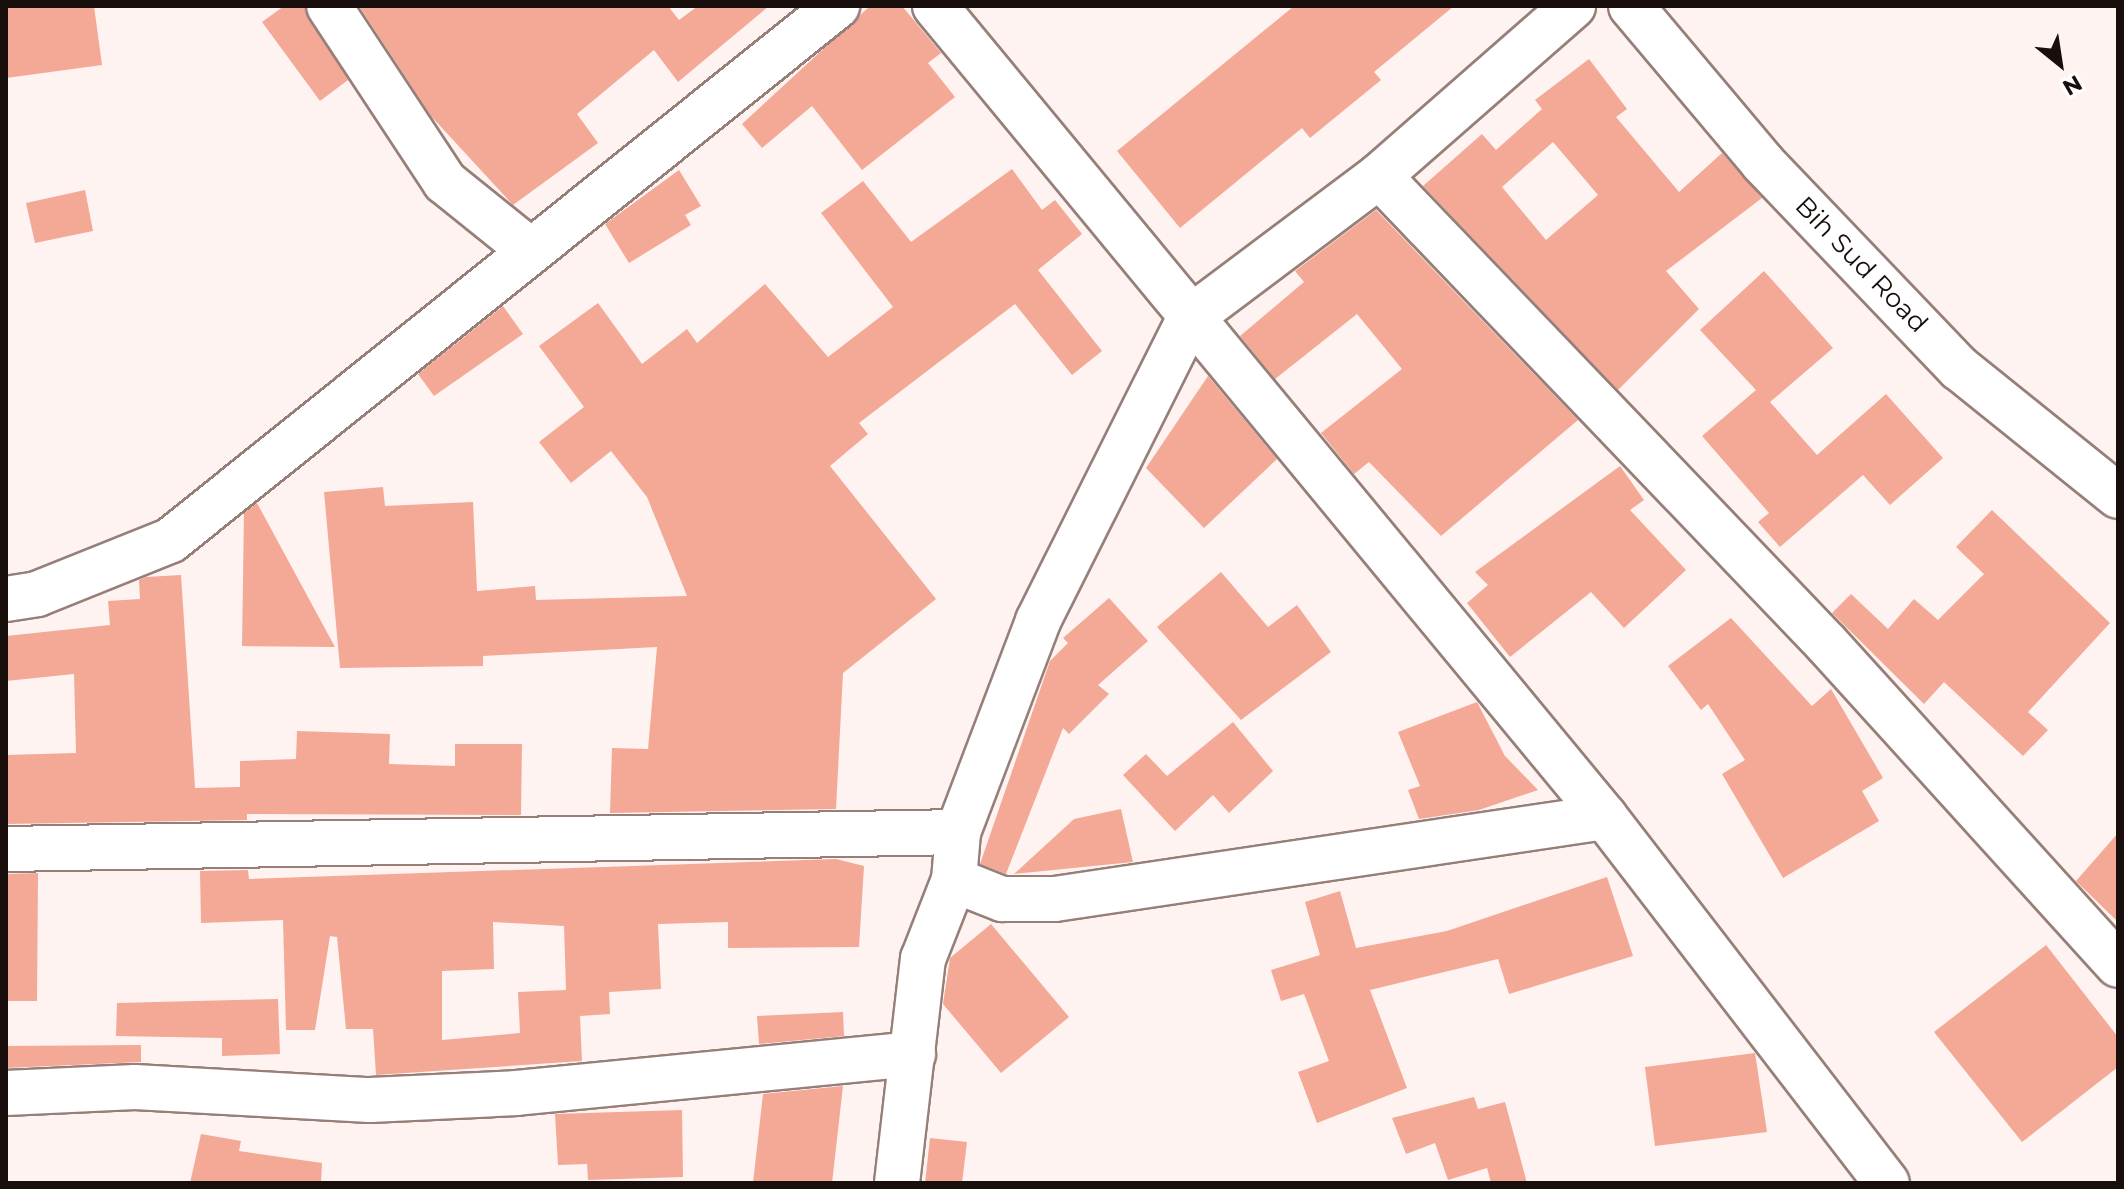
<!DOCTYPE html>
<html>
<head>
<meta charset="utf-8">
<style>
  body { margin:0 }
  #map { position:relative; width:2124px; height:1189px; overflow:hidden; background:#fef3f0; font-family:Montserrat,sans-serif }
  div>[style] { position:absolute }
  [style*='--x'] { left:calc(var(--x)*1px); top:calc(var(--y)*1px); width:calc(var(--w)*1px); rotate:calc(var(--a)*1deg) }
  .building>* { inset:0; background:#f4a896 }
  .roads { filter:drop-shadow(2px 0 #977f79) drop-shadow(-2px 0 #977f79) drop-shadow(0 2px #977f79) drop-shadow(0 -2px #977f79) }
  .minor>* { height:44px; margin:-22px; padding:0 22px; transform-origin:22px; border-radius:22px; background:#fff }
  .secondary>* { height:44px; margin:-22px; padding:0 22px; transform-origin:22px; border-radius:22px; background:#fff }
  span { translate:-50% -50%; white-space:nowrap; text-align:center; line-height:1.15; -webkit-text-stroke:8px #fff; paint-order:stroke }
  .street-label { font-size:26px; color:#180f0d }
  .frame { position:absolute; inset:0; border:8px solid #180f0d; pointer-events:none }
  .north { position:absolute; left:2020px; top:24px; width:80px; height:80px; -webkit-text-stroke:6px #fff; paint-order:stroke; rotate:150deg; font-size:22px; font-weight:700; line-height:32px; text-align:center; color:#180f0d }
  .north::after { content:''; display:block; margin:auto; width:28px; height:36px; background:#180f0d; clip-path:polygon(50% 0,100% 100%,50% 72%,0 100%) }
</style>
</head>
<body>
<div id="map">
  <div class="building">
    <i style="clip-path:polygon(6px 6px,94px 6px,102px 65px,6px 78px)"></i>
    <i style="clip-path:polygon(284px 6px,304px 6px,348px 80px,320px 101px,262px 22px)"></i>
    <i style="clip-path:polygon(359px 6px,668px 6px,679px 20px,698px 6px,769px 6px,678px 82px,654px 50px,577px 114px,598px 143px,513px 205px,431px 116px)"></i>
    <i style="clip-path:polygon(870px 6px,902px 6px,941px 53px,928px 63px,955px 97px,862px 170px,812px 106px,762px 148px,742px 124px)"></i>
    <i style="clip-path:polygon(1294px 6px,1454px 6px,1374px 72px,1381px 80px,1310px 138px,1302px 128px,1180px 228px,1117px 151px)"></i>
    <i style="clip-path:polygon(evenodd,1589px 59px,1627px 109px,1616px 117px,1679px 192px,1722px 153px,1762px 198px,1666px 271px,1699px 309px,1618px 390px,1423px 186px,1482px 134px,1496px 150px,1542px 109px,1535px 100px,1589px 59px,1553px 142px,1598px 195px,1546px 240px,1502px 187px,1553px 142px)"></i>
    <i style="clip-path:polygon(1012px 169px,1042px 210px,1055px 200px,1082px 234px,1038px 270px,1102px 351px,1072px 375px,1015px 304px,859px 423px,868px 434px,830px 466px,936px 599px,843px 673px,836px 809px,610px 813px,612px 748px,648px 749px,657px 647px,483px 656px,483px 666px,340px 668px,324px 492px,383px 487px,385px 506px,473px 502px,477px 591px,535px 586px,536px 600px,687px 596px,647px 497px,611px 451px,571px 483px,539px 442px,584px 407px,539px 346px,598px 303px,642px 364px,687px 329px,697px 343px,765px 284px,828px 357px,893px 307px,821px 213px,863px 181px,911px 242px)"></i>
    <i style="clip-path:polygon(679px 170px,701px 206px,685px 215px,691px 225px,629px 263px,605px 224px)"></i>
    <i style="clip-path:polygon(85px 190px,93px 231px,35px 243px,26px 203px)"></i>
    <i style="clip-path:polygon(1376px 210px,1578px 420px,1441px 536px,1369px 462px,1354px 474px,1321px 433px,1402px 369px,1357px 314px,1275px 379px,1240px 336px,1304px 282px,1295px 271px)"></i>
    <i style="clip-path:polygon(1764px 271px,1833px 348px,1770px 402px,1817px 455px,1886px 394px,1943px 458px,1890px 505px,1863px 475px,1780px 547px,1758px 522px,1769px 513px,1702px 436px,1756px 390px,1700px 330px)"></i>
    <i style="clip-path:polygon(503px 306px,523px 334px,434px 396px,418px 374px)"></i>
    <i style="clip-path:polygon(1208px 376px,1277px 459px,1204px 528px,1146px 468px)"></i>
    <i style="clip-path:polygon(1620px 466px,1644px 500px,1630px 510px,1686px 570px,1624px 628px,1591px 592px,1510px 657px,1467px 603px,1488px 585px,1475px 572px)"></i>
    <i style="clip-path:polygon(257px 503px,335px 647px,242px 646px,244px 513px)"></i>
    <i style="clip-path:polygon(1992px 510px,2110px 623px,2028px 712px,2048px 730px,2023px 756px,1944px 682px,1924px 704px,1832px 613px,1851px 594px,1888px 629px,1914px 599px,1938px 620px,1984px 574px,1956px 547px)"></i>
    <i style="clip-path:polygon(1221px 572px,1268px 627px,1297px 605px,1331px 652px,1241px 720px,1157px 627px)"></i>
    <i style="clip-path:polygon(181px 575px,195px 788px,240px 787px,240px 761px,296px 759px,297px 731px,390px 734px,389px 764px,455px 766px,455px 744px,522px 744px,521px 815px,247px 814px,247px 820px,6px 824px,6px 755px,76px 753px,74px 674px,6px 681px,6px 636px,110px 625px,108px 601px,140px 599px,139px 580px,146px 577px)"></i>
    <i style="clip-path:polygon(1109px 598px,1148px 641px,1098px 685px,1109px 694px,1069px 734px,1063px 728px,1006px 874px,980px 864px,1050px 661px,1068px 643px,1063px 638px)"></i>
    <i style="clip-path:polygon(1731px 618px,1812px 706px,1831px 689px,1883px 778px,1862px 791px,1879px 821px,1783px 878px,1722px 774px,1745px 760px,1708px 704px,1701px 710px,1668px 666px)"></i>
    <i style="clip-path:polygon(1477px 702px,1505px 756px,1538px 790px,1479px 810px,1419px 819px,1408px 790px,1420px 786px,1398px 732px)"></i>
    <i style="clip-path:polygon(1233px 722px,1273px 771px,1229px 813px,1213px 795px,1175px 831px,1123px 775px,1146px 754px,1167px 776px)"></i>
    <i style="clip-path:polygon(1121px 809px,1133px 862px,1014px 874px,1074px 819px)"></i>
    <i style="clip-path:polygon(2118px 833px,2118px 922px,2076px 881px)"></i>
    <i style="clip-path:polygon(evenodd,836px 859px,864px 866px,859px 947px,728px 948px,728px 922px,658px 924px,661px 989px,609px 992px,610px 1014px,580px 1016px,582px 1061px,376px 1075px,373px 1029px,346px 1029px,337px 937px,330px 936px,315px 1030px,286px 1030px,283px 920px,201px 923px,200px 871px,248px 870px,249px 879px,836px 859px,493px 922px,564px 926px,566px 990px,518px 992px,520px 1033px,442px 1040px,442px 971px,494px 969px,493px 922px)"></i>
    <i style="clip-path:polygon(38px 873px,37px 1001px,6px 1001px,6px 874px)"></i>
    <i style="clip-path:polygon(1607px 877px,1633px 956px,1509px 994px,1498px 959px,1370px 990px,1407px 1088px,1317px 1123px,1298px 1072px,1329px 1061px,1304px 994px,1281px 1001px,1271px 970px,1320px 955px,1305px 902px,1340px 891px,1356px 948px,1447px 931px)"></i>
    <i style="clip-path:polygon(991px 924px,1069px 1017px,1001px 1073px,943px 1004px,950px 958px)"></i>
    <i style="clip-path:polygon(2046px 945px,2118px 1037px,2118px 1067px,2022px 1142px,1934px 1032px)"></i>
    <i style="clip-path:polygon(278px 999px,280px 1054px,222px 1056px,222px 1038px,116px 1036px,117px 1003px)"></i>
    <i style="clip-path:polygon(843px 1012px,844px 1036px,759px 1044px,757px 1016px)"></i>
    <i style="clip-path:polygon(141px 1045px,141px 1062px,6px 1068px,6px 1046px)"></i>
    <i style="clip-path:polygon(1755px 1053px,1767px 1132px,1655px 1146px,1645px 1067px)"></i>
    <i style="clip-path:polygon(843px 1086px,832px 1183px,753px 1183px,763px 1094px)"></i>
    <i style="clip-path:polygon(1474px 1097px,1478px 1109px,1505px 1102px,1527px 1183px,1491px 1183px,1487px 1168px,1448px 1180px,1435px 1143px,1406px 1154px,1392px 1118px)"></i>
    <i style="clip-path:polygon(682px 1110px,683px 1177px,588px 1180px,587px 1164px,558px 1165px,555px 1114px)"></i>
    <i style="clip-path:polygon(201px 1134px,241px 1141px,239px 1151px,322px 1163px,321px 1183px,190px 1183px)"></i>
    <i style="clip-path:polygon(930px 1138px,967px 1142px,962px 1183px,925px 1183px)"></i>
  </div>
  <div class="roads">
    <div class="minor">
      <i style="--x:329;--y:6;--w:211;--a:56.6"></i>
      <i style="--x:445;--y:182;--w:105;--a:38.8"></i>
      <i style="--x:935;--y:6;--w:1052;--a:50.44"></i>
      <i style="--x:1605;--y:817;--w:462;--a:52.4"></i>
      <i style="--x:1379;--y:176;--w:648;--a:46.25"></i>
      <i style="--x:1827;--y:644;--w:433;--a:47.8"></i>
      <i style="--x:6;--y:599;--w:31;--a:-9"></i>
      <i style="--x:37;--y:594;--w:144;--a:-21.9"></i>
      <i style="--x:171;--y:540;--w:854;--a:-38.72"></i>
      <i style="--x:6;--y:849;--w:952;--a:-1.02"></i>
      <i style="--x:954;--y:880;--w:52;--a:21.6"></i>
      <i style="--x:1002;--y:899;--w:53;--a:0"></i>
      <i style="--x:1055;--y:899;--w:556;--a:-8.48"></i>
      <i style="--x:6;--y:1093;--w:129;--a:-2.7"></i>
      <i style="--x:135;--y:1087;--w:235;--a:3.2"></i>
      <i style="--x:370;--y:1100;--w:146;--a:-2.7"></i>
      <i style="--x:516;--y:1093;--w:399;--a:-5.6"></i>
      <i style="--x:897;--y:1183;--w:226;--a:-83.4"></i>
      <i style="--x:923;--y:959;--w:85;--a:-68.6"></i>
      <i style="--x:954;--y:880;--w:48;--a:-85.2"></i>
      <i style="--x:958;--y:832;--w:226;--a:-69.2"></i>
      <i style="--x:1038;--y:621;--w:339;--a:-63.4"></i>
      <i style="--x:1190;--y:318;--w:236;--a:-36.9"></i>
      <i style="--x:1379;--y:176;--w:258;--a:-41.2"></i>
    </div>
    <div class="secondary">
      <i style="--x:1631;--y:6;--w:205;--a:49.9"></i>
      <i style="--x:1763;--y:163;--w:284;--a:46.3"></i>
      <i style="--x:1959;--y:368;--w:204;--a:38.8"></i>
    </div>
  </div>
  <div class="street-label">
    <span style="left:1861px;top:265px;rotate:46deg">Bih Sud Road</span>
  </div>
  <div class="frame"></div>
  <div class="north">N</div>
</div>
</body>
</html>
